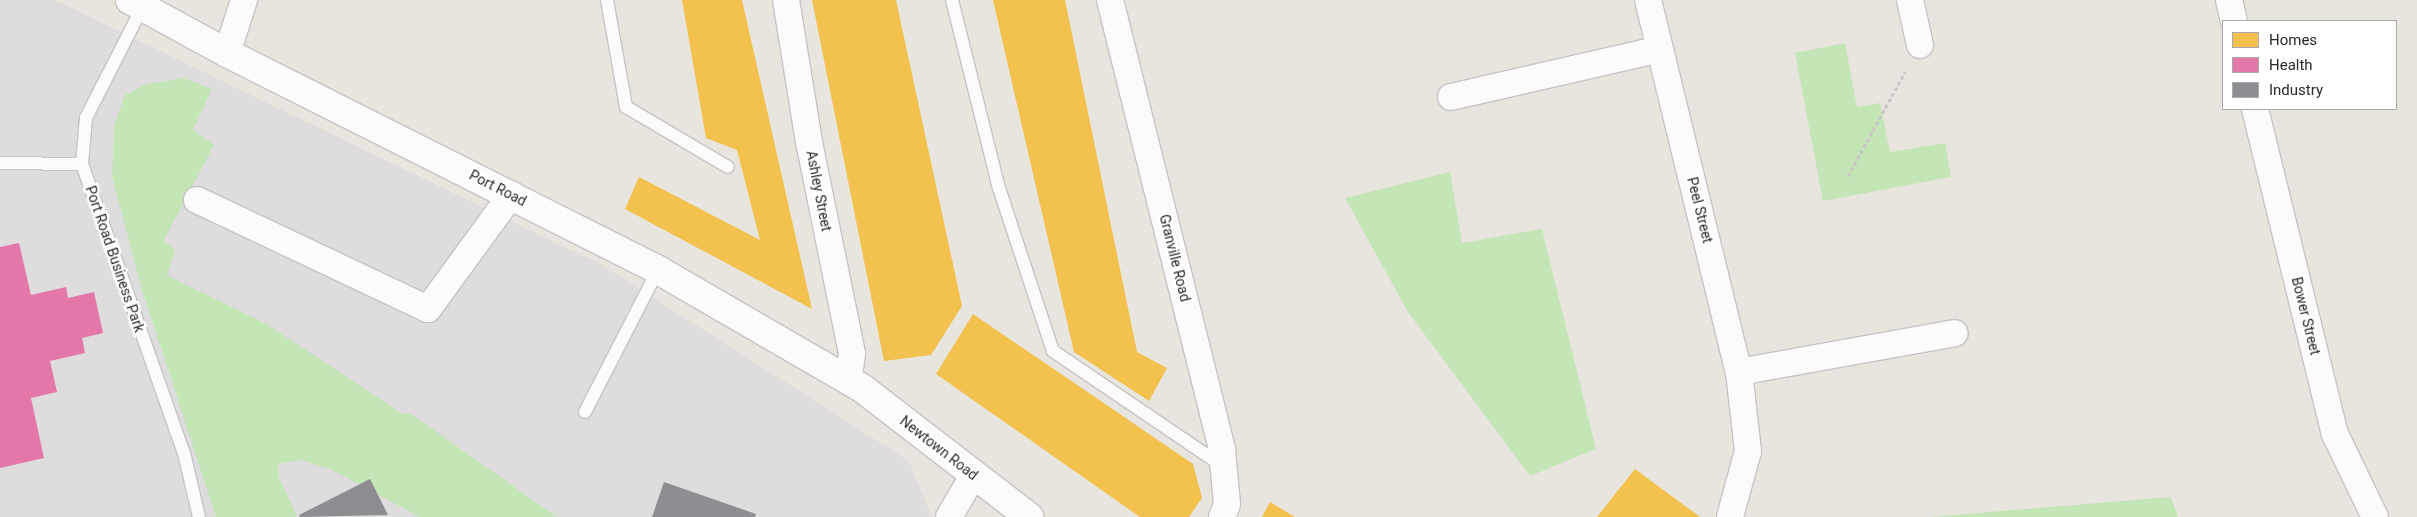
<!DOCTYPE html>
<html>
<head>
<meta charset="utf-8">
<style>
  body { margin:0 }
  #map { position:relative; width:2417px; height:517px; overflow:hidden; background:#e8e5de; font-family:Roboto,sans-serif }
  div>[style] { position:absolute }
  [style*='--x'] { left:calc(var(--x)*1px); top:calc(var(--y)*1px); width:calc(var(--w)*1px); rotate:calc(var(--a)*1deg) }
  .industrial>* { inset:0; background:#dfdcdd }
  .green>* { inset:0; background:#c4e5b6 }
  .homes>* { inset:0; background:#f2c14e }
  .health>* { inset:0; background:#e377a8 }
  .industry>* { inset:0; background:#8d8d92 }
  .path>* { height:3px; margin-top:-1.5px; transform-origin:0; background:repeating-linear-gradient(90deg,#c8c7c6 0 4px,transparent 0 6.5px) }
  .roads { filter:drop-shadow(1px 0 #c5c4c4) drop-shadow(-1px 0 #c5c4c4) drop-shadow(0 1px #c5c4c4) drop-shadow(0 -1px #c5c4c4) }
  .lane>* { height:12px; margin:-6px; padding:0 6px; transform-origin:6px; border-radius:6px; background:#fcfbfa }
  .street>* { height:26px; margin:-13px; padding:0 13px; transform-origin:13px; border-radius:13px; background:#fcfbfa }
  .secondary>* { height:28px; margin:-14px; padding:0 14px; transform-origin:14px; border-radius:14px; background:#fcfbfa }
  span { translate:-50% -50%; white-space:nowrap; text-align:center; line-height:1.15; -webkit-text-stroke:5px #fff; paint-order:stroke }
  .street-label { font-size:14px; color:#292929 }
  .legend { position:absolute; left:2222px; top:20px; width:175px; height:90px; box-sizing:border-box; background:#fff; border:1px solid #a9a9a9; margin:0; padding:6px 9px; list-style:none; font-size:15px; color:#292929 }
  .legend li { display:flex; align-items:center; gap:10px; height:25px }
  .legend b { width:25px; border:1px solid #a9a9a9 }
</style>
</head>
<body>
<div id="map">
  <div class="industrial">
    <i style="clip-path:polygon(0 0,55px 0,602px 265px,909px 461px,932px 517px,0 517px)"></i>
  </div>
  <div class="green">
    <i style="clip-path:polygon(1845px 43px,1857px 107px,1880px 103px,1890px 152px,1945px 143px,1951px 177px,1823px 201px,1795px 53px)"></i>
    <i style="clip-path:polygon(184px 78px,212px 89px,193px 130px,214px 145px,164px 240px,175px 251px,167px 275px,266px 324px,403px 414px,411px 414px,557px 517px,420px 517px,330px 469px,301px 460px,278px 464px,279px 477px,297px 517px,216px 517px,142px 290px,112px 177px,114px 126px,125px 95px,147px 84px)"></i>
    <i style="clip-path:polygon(1450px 172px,1462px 243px,1542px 229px,1596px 449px,1530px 476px,1408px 312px,1345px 198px)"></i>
    <i style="clip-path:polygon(2171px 497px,2178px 517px,1930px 517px)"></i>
  </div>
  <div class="homes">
    <i style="clip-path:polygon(682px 0,742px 0,812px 309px,625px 209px,639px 177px,760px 240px,737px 150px,706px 138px)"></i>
    <i style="clip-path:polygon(812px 0,896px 0,962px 306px,931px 355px,884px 361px)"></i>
    <i style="clip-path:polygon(993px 0,1065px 0,1137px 352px,1167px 368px,1149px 401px,1074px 352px)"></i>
    <i style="clip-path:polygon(973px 314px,1193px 464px,1202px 498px,1189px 517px,1140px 517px,936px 374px)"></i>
    <i style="clip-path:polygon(1635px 469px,1700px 517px,1597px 517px)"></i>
    <i style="clip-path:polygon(1270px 502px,1295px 517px,1262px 517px)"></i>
  </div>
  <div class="health">
    <i style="clip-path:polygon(19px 243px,31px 295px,66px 287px,68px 298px,94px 292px,103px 333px,82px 338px,85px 353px,50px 361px,57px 392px,31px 398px,44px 458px,0 468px,0 247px)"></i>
  </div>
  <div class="industry">
    <i style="clip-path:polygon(370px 479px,388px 515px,300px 517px,299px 515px)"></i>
    <i style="clip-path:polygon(664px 482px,756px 514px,755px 517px,652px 517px)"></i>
  </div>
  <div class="path">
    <i style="--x:1848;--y:176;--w:119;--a:-61.3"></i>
  </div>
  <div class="roads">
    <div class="lane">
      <i style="--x:607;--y:0;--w:109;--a:79.9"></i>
      <i style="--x:626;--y:107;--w:118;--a:30.5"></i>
      <i style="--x:952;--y:0;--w:191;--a:76"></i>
      <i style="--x:998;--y:185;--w:175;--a:71.7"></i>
      <i style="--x:1053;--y:351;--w:205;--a:34.1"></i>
      <i style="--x:142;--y:8;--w:123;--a:117"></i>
      <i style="--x:86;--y:118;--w:46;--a:95"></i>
      <i style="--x:82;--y:164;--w:306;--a:70.6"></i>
      <i style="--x:184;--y:453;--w:66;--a:76.8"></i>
      <i style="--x:0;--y:163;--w:82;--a:0.7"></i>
      <i style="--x:585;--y:412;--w:160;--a:-62.8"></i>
    </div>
    <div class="street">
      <i style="--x:786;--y:0;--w:144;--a:80.8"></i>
      <i style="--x:809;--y:142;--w:216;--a:78.5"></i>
      <i style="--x:852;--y:354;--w:27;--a:98"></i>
      <i style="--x:1110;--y:0;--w:464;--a:76"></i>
      <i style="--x:1222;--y:450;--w:54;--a:84.7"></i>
      <i style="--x:1227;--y:504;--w:14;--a:111"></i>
      <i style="--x:1648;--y:0;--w:383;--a:76.3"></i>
      <i style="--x:1739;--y:372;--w:80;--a:83.5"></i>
      <i style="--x:1748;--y:451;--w:68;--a:105.3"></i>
      <i style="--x:1910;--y:0;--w:46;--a:77.5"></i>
      <i style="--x:2229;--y:0;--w:22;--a:77"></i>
      <i style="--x:227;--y:53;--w:56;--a:-72.2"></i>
      <i style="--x:1451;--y:97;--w:214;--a:-12.9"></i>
      <i style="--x:2255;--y:109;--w:335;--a:76.2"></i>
      <i style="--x:2335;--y:434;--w:92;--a:64.3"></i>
      <i style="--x:197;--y:200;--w:255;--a:25.3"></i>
      <i style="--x:428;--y:309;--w:142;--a:-53.9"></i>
      <i style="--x:1739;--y:372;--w:219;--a:-10.2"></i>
      <i style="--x:949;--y:517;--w:50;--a:-59.8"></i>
    </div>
    <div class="secondary">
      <i style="--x:130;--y:0;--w:111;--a:28.7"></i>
      <i style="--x:227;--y:53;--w:483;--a:26.7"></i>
      <i style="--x:658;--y:270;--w:237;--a:30.1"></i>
      <i style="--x:863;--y:389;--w:210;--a:37.6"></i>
    </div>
  </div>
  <div class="street-label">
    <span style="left:498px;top:188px;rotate:27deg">Port Road</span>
    <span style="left:819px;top:191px;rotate:79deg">Ashley Street</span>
    <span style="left:1700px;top:210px;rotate:76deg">Peel Street</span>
    <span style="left:1175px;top:258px;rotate:76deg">Granville Road</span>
    <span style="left:115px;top:259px;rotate:71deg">Port Road Business Park</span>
    <span style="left:2306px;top:316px;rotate:76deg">Bower Street</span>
    <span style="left:939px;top:448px;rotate:38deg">Newtown Road</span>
  </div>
  <ul class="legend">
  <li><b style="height:14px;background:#f2c14e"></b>Homes</li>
  <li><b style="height:14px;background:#e377a8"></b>Health</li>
  <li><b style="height:14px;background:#8d8d92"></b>Industry</li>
  </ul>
</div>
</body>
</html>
